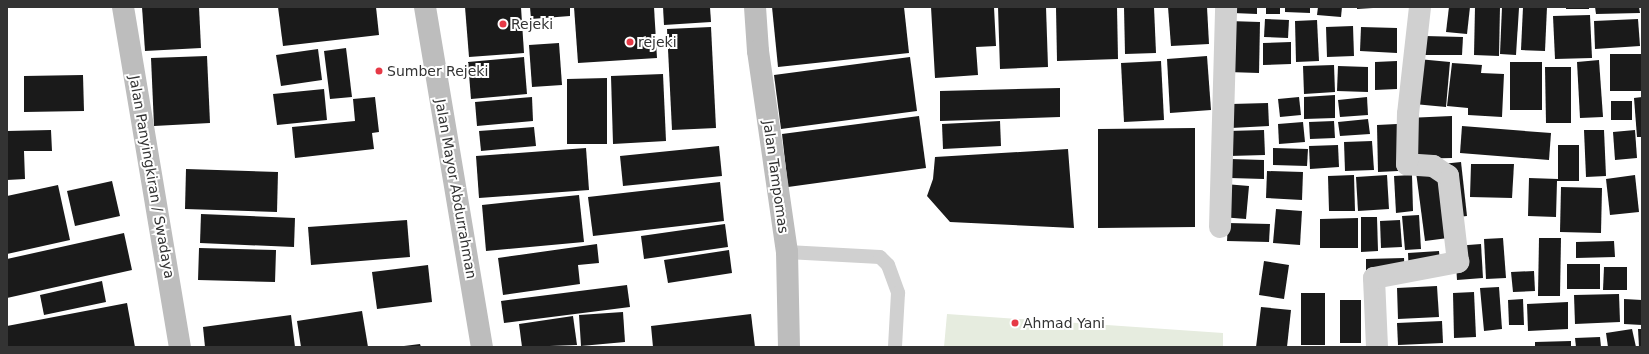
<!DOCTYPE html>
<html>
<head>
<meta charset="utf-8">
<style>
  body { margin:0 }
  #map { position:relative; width:1649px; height:354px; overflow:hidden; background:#fff; font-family:"DejaVu Sans",sans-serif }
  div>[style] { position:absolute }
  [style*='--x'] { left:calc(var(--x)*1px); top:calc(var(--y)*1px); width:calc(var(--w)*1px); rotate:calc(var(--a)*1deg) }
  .green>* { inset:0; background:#e6ecdf }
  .building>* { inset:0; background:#1a1a1a }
  .lane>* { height:14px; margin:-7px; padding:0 7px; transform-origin:7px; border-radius:7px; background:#d0d0d0 }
  .street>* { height:22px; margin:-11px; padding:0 11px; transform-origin:11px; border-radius:11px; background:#d0d0d0 }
  .secondary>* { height:22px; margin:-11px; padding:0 11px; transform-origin:11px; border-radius:11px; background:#bdbdbd }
  .dots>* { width:11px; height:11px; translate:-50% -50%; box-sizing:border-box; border:2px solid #fff; border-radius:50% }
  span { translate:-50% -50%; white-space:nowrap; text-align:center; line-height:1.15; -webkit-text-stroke:4px #fff; paint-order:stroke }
  .poi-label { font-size:14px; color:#333 }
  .left { translate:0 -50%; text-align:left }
  .street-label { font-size:14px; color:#333 }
  .frame { position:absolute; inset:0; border:8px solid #333; pointer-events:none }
</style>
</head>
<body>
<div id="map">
  <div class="green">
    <i style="clip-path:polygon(947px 314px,1223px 333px,1223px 347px,944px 347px)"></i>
  </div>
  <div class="building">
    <i style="clip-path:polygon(142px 7px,199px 7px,201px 48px,145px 51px)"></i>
    <i style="clip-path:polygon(278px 7px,376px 7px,379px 35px,283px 46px)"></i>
    <i style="clip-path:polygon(465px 7px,521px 7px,524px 53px,469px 57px)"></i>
    <i style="clip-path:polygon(530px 7px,570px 7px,570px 16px,531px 19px)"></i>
    <i style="clip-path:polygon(574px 7px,654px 7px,657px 58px,578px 63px)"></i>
    <i style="clip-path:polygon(663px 7px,710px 7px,711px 22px,664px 25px)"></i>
    <i style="clip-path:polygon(772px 7px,904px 7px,909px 53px,778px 67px)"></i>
    <i style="clip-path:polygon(931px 7px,994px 7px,996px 46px,976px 47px,978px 75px,935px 78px)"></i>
    <i style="clip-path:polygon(998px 7px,1046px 7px,1048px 67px,1000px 69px)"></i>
    <i style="clip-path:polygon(1056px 7px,1117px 7px,1118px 59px,1057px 61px)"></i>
    <i style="clip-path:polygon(1124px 7px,1154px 7px,1156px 53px,1125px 54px)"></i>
    <i style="clip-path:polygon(1168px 7px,1207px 7px,1209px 44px,1171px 46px)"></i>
    <i style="clip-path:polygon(1233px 7px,1257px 7px,1257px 14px,1233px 13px)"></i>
    <i style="clip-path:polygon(1266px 7px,1280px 7px,1280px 14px,1266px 14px)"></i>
    <i style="clip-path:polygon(1285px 7px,1310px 7px,1310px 13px,1285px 12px)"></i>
    <i style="clip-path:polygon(1318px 7px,1342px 7px,1341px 17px,1317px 15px)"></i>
    <i style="clip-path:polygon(1357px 7px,1373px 7px,1373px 8px,1357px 9px)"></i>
    <i style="clip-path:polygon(1449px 7px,1470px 7px,1467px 34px,1446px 32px)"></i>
    <i style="clip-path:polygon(1475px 7px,1500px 7px,1499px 56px,1474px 55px)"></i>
    <i style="clip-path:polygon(1502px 7px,1519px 8px,1516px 55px,1500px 54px)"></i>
    <i style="clip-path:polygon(1523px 7px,1547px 7px,1545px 51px,1521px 50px)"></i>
    <i style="clip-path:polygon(1566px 7px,1589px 7px,1589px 9px,1566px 9px)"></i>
    <i style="clip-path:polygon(1595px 7px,1639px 7px,1640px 13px,1596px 14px)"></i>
    <i style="clip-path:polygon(1590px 15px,1592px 58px,1555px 59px,1553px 16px)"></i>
    <i style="clip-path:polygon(1265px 19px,1289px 20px,1288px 38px,1264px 37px)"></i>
    <i style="clip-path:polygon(1638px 19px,1640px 46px,1595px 49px,1594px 21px)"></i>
    <i style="clip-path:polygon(1317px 20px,1319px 61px,1296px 62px,1295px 21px)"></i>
    <i style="clip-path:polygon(1229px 21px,1260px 22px,1259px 73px,1228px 72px)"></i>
    <i style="clip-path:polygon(1353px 26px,1354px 56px,1327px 57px,1326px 27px)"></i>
    <i style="clip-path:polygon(711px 27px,716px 128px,672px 130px,667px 29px)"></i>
    <i style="clip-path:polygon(1361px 27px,1397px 28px,1397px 53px,1360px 51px)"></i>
    <i style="clip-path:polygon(1425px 36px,1463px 37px,1462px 55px,1425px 55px)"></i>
    <i style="clip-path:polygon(1291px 42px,1291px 64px,1263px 65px,1263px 43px)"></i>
    <i style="clip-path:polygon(559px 43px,562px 85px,532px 87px,529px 45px)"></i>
    <i style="clip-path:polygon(346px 48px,352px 97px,330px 99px,324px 51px)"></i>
    <i style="clip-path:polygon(318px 49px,322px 80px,281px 86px,276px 55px)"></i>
    <i style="clip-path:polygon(1610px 54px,1642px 54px,1642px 91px,1610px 91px)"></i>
    <i style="clip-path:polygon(207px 56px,210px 123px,154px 126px,151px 58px)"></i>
    <i style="clip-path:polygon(1207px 56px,1211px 110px,1170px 113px,1167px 59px)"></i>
    <i style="clip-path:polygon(524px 57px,527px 94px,471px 99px,468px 62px)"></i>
    <i style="clip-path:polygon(910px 57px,917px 111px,781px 129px,774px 75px)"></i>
    <i style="clip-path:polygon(1418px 59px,1450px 62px,1446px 107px,1414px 104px)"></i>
    <i style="clip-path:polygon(1599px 60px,1603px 117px,1580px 118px,1577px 62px)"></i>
    <i style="clip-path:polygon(1161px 61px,1164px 120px,1124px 122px,1121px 63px)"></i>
    <i style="clip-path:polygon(1397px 61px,1397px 89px,1375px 90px,1375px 62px)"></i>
    <i style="clip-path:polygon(1510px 62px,1542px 62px,1542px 110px,1510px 110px)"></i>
    <i style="clip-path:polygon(1452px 63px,1482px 65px,1481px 73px,1504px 74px,1502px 117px,1468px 115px,1468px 108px,1447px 106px)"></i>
    <i style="clip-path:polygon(1334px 65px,1335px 92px,1304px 94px,1303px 66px)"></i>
    <i style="clip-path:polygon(1338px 66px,1368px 67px,1368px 92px,1337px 91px)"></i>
    <i style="clip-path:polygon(1545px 67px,1571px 67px,1571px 123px,1546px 123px)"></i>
    <i style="clip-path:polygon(663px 74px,666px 141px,613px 144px,611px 76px)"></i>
    <i style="clip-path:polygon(83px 75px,84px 111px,24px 112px,24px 76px)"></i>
    <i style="clip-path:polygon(607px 78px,607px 144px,567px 144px,567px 79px)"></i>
    <i style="clip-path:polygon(1060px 88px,1060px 117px,940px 121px,940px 91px)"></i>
    <i style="clip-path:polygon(324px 89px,327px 120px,277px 125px,273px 94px)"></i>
    <i style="clip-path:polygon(1335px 95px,1335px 118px,1304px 119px,1304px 97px)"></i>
    <i style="clip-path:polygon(375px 97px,379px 132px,372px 133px,374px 149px,295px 158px,292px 127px,355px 121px,353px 99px)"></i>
    <i style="clip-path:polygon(532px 97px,533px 121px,477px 126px,475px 102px)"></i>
    <i style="clip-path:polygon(1299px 97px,1301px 115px,1280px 117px,1278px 99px)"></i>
    <i style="clip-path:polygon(1367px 97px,1368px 115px,1340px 117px,1338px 100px)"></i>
    <i style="clip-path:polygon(1642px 97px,1642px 137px,1637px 137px,1634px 98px)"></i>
    <i style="clip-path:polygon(1611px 101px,1632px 101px,1632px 120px,1611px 120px)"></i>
    <i style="clip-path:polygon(1268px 103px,1269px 126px,1231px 128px,1231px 104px)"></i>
    <i style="clip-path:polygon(919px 116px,926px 168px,788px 187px,782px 134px)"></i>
    <i style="clip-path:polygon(1452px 116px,1452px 158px,1408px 159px,1407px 118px)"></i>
    <i style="clip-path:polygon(1368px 119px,1370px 134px,1340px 136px,1338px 122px)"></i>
    <i style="clip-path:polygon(1000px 121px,1001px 146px,943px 149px,942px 124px)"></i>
    <i style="clip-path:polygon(1334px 121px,1335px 138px,1310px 139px,1309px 122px)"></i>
    <i style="clip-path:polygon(1303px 122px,1305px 142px,1279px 144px,1278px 124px)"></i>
    <i style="clip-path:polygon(1397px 124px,1398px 171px,1378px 172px,1377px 125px)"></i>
    <i style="clip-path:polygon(1462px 126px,1551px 133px,1549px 160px,1460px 153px)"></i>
    <i style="clip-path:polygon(534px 127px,536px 146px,481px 151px,479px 131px)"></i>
    <i style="clip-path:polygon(1195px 128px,1195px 227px,1098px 228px,1098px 129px)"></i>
    <i style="clip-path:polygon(51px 130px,52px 151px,24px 151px,25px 179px,7px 180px,7px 131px)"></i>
    <i style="clip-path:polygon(1264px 130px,1265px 155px,1229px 156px,1228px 131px)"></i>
    <i style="clip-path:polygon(1584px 130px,1604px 130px,1606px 176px,1586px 177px)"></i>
    <i style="clip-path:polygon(1635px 130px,1637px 158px,1615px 160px,1613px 132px)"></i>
    <i style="clip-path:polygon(1372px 141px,1374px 170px,1345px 171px,1344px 142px)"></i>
    <i style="clip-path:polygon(1338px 145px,1339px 167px,1310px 169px,1309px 146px)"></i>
    <i style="clip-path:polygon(1558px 145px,1579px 145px,1579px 181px,1557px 181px,1556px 217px,1528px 216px,1529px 178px,1558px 179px)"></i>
    <i style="clip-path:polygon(719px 146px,722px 176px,623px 186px,620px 156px)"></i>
    <i style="clip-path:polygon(586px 148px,589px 190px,479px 198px,476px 156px)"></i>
    <i style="clip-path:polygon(1273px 148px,1308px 149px,1307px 166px,1273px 165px)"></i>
    <i style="clip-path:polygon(1068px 149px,1074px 228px,950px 222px,927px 196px,933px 179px,935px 157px)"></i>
    <i style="clip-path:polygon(1230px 159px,1264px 160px,1264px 179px,1230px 178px)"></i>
    <i style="clip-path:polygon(1461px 162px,1467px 216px,1448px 218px,1442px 164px)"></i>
    <i style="clip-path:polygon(1471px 164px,1514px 164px,1512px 198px,1470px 197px)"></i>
    <i style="clip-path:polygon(186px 169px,278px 172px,277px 212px,185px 209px)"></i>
    <i style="clip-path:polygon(1439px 169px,1448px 238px,1425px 241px,1416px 172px)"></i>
    <i style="clip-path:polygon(1267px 171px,1303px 172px,1302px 200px,1266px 198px)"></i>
    <i style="clip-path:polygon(1354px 175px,1355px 211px,1329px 211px,1328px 176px)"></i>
    <i style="clip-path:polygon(1387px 175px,1389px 209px,1358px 211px,1356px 177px)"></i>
    <i style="clip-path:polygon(1412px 175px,1413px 211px,1396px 213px,1394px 176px)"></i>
    <i style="clip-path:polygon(1635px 175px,1639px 212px,1610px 215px,1606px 179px)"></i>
    <i style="clip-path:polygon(112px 181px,120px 216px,75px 226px,67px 191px)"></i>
    <i style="clip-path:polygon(720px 182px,724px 221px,593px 236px,588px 197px)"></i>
    <i style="clip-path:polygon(1225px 184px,1249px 186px,1246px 219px,1221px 217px)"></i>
    <i style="clip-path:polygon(58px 185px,70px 240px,7px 254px,7px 196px)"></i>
    <i style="clip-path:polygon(1561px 187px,1602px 188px,1601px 233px,1560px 232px)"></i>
    <i style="clip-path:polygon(579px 195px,584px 242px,486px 251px,482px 205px)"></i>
    <i style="clip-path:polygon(1276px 209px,1302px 211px,1300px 245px,1273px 243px)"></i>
    <i style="clip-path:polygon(201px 214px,295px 218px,294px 247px,200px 243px)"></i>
    <i style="clip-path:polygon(1419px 215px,1421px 249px,1405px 250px,1402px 216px)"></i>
    <i style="clip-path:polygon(1361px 217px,1377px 217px,1378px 251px,1361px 252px)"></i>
    <i style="clip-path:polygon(1358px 218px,1358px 248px,1320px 248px,1320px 219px)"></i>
    <i style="clip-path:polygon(407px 220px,410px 257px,311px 265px,308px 227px)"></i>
    <i style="clip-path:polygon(1400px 220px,1402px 247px,1381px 248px,1380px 221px)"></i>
    <i style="clip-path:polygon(1228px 223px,1270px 224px,1269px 242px,1227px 241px)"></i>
    <i style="clip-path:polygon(725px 224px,728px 247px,644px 259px,641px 236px)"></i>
    <i style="clip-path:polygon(124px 233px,132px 270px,7px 298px,7px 259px)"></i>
    <i style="clip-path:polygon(1503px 238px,1506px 278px,1486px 279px,1484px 239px)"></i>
    <i style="clip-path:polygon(1539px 238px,1561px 238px,1560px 296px,1538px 296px)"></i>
    <i style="clip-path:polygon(1614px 241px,1615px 257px,1576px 258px,1576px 242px)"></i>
    <i style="clip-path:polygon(597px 244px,599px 263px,578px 265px,580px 284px,503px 295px,498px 258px)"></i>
    <i style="clip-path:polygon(1481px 244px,1483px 278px,1457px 280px,1455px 246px)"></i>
    <i style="clip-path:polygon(199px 248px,276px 250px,275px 282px,198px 280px)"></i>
    <i style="clip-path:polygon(729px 250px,732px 273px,668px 283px,664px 260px)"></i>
    <i style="clip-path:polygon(1439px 251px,1441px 274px,1409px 276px,1408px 253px)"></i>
    <i style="clip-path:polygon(1404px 258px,1405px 278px,1366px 279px,1366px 259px)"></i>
    <i style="clip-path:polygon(1264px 261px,1289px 265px,1284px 299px,1259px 295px)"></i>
    <i style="clip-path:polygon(1567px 264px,1600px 264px,1600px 289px,1567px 289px)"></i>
    <i style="clip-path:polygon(428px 265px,432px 302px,377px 309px,372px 272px)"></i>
    <i style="clip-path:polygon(1604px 267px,1627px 267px,1627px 290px,1603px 290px)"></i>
    <i style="clip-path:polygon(1534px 271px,1535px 291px,1513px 292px,1511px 272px)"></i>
    <i style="clip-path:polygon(102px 281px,106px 302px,44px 315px,40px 295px)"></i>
    <i style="clip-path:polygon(627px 285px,630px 307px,504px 323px,501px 301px)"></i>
    <i style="clip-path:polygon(1437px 286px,1439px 317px,1398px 319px,1397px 288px)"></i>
    <i style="clip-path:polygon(1499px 287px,1502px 329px,1484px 331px,1480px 288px)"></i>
    <i style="clip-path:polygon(1474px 292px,1476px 337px,1454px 338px,1453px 293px)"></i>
    <i style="clip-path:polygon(1301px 293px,1325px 293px,1325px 345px,1301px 345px)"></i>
    <i style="clip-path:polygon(1619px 294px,1620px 322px,1575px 324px,1574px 295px)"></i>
    <i style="clip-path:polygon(1523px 299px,1524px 325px,1509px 325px,1508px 300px)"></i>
    <i style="clip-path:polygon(1624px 299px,1642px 300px,1642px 325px,1624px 324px)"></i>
    <i style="clip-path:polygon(1340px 300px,1361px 300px,1361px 343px,1340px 343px)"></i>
    <i style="clip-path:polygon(1568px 302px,1568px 329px,1528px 331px,1527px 304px)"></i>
    <i style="clip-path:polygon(127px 303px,135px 347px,7px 347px,7px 326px)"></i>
    <i style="clip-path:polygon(1261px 307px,1291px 310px,1287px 347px,1256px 347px)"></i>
    <i style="clip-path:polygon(362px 311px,368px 347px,301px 347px,297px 321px)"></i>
    <i style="clip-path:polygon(623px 312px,625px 342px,581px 346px,579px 315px)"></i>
    <i style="clip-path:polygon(751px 314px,755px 347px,653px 347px,651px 326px)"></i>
    <i style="clip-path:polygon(291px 315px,295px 347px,205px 347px,203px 327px)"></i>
    <i style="clip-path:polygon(573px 316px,577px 345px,522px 347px,519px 324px)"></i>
    <i style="clip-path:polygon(1442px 321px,1443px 343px,1398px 345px,1397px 323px)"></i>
    <i style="clip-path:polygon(1632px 329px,1636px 347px,1608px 347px,1606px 333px)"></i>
    <i style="clip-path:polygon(1638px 329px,1642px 329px,1642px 347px,1639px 347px)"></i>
    <i style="clip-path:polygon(1600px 337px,1601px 347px,1576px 347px,1575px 338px)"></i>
    <i style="clip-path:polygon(1571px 341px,1571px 347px,1535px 347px,1535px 342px)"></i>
    <i style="clip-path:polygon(420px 344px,421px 347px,404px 347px,404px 346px)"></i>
  </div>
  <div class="lane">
    <i style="--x:787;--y:252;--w:93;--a:3.1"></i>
    <i style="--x:880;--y:257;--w:11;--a:45"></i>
    <i style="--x:888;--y:265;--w:30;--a:70"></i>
    <i style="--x:898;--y:293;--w:54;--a:93.2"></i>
  </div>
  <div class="street">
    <i style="--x:1220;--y:227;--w:220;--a:-88.4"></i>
    <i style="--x:1377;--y:347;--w:69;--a:-92.5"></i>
    <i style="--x:1374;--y:278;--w:86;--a:-10.8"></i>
    <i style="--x:1458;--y:262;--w:87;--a:-96.6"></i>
    <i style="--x:1448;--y:176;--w:18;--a:-146"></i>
    <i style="--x:1433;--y:166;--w:26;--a:-176"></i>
    <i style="--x:1407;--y:164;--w:50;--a:-88.9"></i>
    <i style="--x:1408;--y:114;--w:108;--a:-83.6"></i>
  </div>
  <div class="secondary">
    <i style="--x:123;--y:7;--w:345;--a:80.5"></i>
    <i style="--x:425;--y:7;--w:345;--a:80.5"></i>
    <i style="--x:755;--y:7;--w:44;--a:86.1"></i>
    <i style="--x:758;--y:51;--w:203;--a:81.8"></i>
    <i style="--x:787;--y:252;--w:95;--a:88.8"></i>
  </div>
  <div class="dots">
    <i style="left:503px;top:24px;background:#e63946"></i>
    <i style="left:630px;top:42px;background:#e63946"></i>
    <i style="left:379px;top:71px;background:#e63946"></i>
    <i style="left:1015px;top:323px;background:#e63946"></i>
  </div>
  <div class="poi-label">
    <span class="left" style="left:511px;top:24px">Rejeki</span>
    <span class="left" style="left:638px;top:42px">rejeki</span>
    <span class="left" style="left:387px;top:71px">Sumber Rejeki</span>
    <span class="left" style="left:1023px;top:323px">Ahmad Yani</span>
  </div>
  <div class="street-label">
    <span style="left:152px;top:177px;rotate:80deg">Jalan Panyingkiran / Swadaya</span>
    <span style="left:776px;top:177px;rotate:82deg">Jalan Tampomas</span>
    <span style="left:456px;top:189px;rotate:80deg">Jalan Mayor Abdurrahman</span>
  </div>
  <div class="frame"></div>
</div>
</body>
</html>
